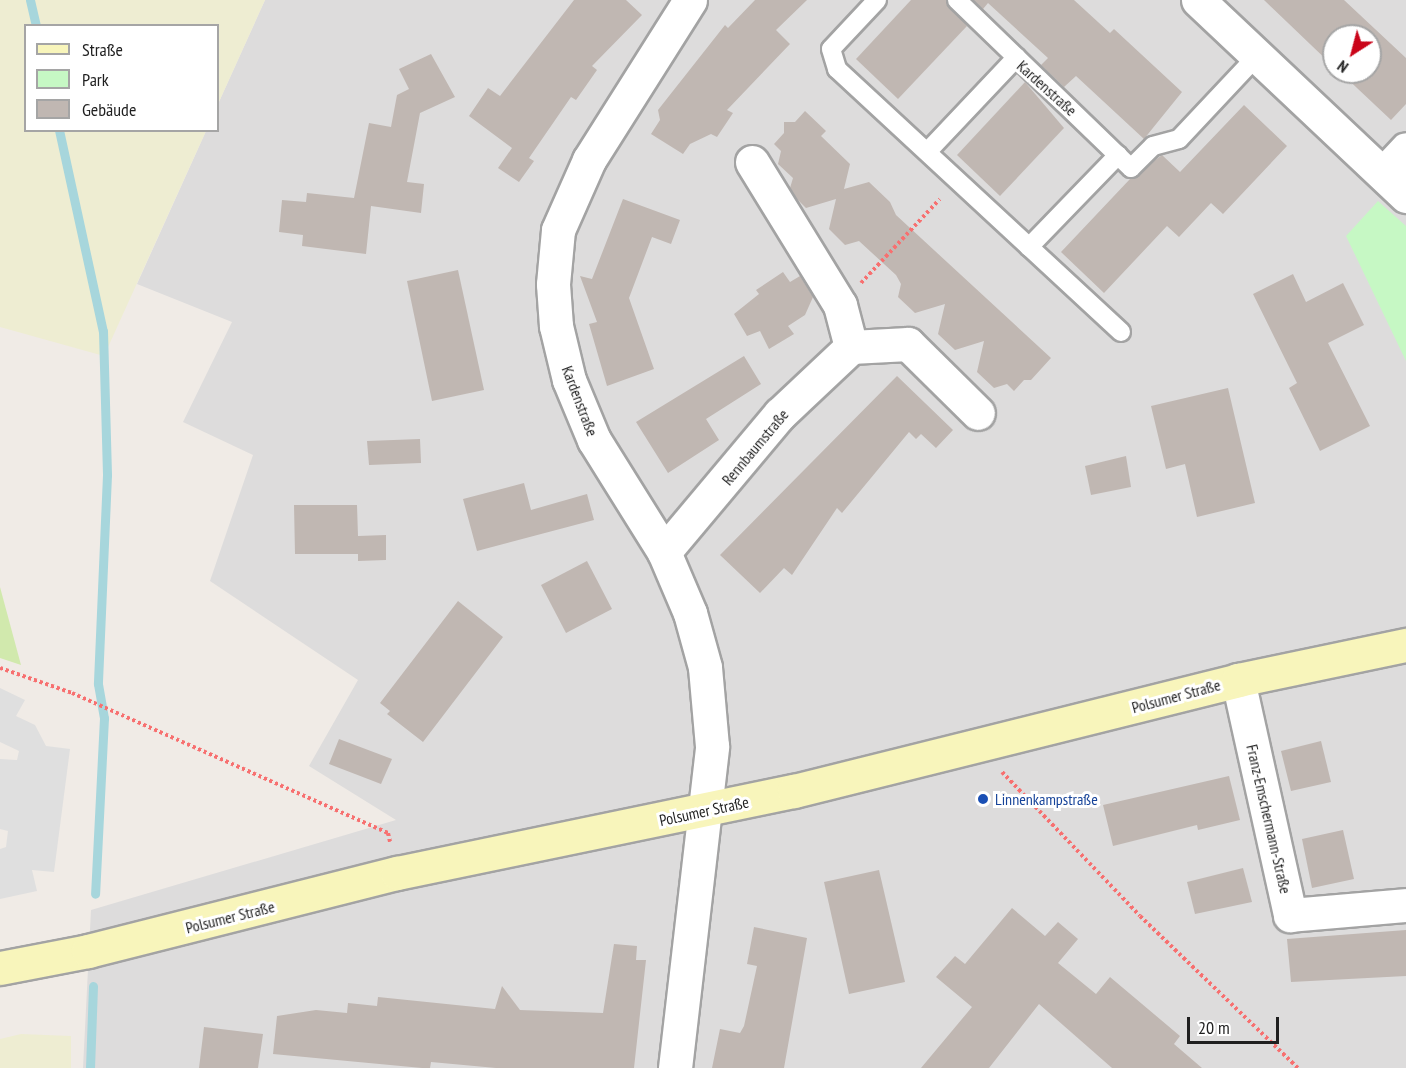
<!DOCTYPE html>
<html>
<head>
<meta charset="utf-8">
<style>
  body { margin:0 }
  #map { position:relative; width:1406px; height:1068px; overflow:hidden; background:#f0ebe6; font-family:"PT Sans Narrow",sans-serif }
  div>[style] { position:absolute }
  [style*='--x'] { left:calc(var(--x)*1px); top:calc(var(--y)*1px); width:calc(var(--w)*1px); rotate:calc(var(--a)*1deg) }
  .residential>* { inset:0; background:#dddcdc }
  .farmland>* { inset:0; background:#eeedd2 }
  .grass>* { inset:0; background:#d1e9ad }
  .park>* { inset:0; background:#c6f8c4 }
  .parking>* { inset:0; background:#dfdfdf }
  .stream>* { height:9px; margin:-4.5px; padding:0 4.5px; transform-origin:4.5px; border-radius:4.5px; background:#a7d6dc }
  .building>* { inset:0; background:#c0b7b2 }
  .path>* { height:4px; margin-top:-2px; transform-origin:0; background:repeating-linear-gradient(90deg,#f77070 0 3px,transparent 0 6px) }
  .roads { filter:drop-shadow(2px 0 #a3a3a3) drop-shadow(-2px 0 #a3a3a3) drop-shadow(0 2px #a3a3a3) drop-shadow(0 -2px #a3a3a3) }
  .lane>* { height:18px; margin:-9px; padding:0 9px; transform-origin:9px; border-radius:9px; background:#fff }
  .street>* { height:33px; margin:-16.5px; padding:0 16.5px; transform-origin:16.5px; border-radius:16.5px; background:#fff }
  .secondary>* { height:33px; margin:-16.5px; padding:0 16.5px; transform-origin:16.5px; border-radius:16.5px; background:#f8f5bb }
  .dots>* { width:16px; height:16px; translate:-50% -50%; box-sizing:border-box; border:3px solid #fff; border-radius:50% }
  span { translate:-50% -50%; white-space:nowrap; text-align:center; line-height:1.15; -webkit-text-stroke:6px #fff; paint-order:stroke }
  .street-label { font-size:16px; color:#1f1f1f }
  .transit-label { font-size:16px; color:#164399 }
  .left { translate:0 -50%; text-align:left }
  .legend { position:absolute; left:24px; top:24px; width:195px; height:108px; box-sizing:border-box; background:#fff; border:2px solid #a5a5a5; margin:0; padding:8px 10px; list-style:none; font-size:18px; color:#1f1f1f }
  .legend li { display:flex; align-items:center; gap:12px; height:30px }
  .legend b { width:30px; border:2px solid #a5a5a5 }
  .north { position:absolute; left:1322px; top:24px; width:60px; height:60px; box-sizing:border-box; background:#fff; border:2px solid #a5a5a5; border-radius:50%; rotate:216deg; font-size:16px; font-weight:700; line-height:24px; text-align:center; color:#1f1f1f }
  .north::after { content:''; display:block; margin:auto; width:21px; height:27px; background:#ca0419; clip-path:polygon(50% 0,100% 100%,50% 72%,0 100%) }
  .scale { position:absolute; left:1187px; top:1017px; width:92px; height:27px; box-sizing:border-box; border:3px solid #1f1f1f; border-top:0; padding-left:8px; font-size:18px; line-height:21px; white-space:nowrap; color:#1f1f1f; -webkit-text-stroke:4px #fff; paint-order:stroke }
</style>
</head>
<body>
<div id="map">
  <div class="residential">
    <i style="clip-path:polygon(evenodd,265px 0,1406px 0,1406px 1068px,83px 1068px,91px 910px,396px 820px,309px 766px,358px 680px,210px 581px,253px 455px,183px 422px,232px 322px,137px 284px,206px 131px,218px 130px,218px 104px,265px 0,1334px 36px,1370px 36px,1370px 72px,1334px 72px,1334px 36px)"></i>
  </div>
  <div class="farmland">
    <i style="clip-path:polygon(0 0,265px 0,218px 104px,218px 26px,26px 26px,26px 130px,206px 131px,104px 356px,0 327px)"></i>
    <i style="clip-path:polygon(21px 1034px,71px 1036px,71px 1068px,0 1068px,0 1039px)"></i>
  </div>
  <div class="grass">
    <i style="clip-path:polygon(0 587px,21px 665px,0 658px)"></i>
  </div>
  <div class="park">
    <i style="clip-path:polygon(1378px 201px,1406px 226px,1406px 361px,1346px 236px)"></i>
  </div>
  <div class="parking">
    <i style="clip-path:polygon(0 688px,25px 700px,16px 716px,35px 725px,46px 746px,70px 749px,54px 872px,32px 870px,37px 891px,0 899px,0 849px,6px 847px,8px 831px,0 829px,0 759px,17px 760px,19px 751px,0 742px)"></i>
  </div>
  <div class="stream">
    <i style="--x:30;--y:0;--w:27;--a:77"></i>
    <i style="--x:59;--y:130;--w:206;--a:77.7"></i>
    <i style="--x:103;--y:331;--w:144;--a:88.4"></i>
    <i style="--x:107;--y:475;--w:209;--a:92.5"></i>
    <i style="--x:98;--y:684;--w:35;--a:80"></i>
    <i style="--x:104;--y:718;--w:176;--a:92.9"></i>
    <i style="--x:90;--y:1068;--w:82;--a:-87.9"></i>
  </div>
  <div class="building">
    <i style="clip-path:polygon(574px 0,626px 0,642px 15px,592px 66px,597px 70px,576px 100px,571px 97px,529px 158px,534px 161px,519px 182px,498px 168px,512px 148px,469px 116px,488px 88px,500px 96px)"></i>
    <i style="clip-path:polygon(755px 0,807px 0,776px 30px,790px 44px,727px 110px,733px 113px,717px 137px,711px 134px,690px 144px,683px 154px,651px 134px,660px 120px,658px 110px,725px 25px,728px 28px)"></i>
    <i style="clip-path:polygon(911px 0,946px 0,967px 26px,898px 99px,856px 59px)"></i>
    <i style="clip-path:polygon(973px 0,1074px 0,1110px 33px,1114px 29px,1182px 92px,1144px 139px,1076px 76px,1064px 87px,1041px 65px,1048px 58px,988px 3px,983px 9px)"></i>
    <i style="clip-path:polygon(1264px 0,1344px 0,1406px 58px,1406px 104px,1391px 120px,1340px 72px,1370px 72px,1370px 36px,1334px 36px,1334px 67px)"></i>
    <i style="clip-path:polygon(431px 54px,455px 97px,420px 113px,407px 182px,424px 184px,421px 213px,371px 206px,366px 254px,302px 246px,303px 235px,279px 232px,282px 200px,306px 202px,307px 193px,354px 198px,369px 123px,391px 127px,397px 95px,409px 89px,399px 69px)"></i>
    <i style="clip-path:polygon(1025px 82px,1064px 128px,1000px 196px,957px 155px)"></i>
    <i style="clip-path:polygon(1244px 105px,1287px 146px,1223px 214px,1211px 203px,1179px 237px,1167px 226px,1104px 293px,1061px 252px,1130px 179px,1162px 155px,1180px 172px)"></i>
    <i style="clip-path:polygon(805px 111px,826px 131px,821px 136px,850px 164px,844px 189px,869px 182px,890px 202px,896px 215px,1051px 358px,1031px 380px,1024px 380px,1014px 391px,1007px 384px,994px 388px,977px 372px,984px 341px,955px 350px,938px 334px,945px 304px,915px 313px,898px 297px,901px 284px,896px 275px,859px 241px,845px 245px,829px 229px,836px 199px,806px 208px,797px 199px,790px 188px,793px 178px,778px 164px,781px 151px,774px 144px,784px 133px,784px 122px,795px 122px)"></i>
    <i style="clip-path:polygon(623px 199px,680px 220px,671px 244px,652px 237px,629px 298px,654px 369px,607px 386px,589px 324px,597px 322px,580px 276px,592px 279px)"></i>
    <i style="clip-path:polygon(458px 270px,484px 390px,432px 401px,407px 281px)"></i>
    <i style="clip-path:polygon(783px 272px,790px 282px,800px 276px,813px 297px,805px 315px,788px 326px,794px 334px,769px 349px,760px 331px,747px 336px,734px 314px,759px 294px,756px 290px)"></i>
    <i style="clip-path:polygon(1293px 274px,1306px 302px,1343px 283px,1364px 325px,1328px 343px,1370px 426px,1320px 451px,1289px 388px,1297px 383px,1253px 294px)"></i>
    <i style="clip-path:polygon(744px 356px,761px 384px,706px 419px,719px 440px,668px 473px,636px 422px)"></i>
    <i style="clip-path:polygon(897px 376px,953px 430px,936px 448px,921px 434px,916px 439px,909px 432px,842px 513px,837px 508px,792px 575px,784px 568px,760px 593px,720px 555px)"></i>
    <i style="clip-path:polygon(1228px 388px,1255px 503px,1197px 517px,1185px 464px,1166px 469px,1151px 406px)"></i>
    <i style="clip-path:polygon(420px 439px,421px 463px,369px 465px,367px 441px)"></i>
    <i style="clip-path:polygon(1126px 456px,1131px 487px,1091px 495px,1085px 466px)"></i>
    <i style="clip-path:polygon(524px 483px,531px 510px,587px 494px,594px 520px,477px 551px,463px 499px)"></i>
    <i style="clip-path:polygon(294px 505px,357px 505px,358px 536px,386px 535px,386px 560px,358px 561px,358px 554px,295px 554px)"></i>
    <i style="clip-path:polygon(587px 561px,612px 609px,566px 633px,541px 585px)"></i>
    <i style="clip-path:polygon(458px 601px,503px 637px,423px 742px,387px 714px,390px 711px,380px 703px)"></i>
    <i style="clip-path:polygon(339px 739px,392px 759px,381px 784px,329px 764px)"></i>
    <i style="clip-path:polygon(1321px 741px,1331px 782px,1291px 791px,1281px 751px)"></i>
    <i style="clip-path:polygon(1229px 776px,1240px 820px,1198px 830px,1197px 825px,1113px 846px,1103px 805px)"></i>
    <i style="clip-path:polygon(1343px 830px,1354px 879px,1312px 888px,1302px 839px)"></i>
    <i style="clip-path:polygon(1243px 868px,1252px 902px,1195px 914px,1187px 882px)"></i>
    <i style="clip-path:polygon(879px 870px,905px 982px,849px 994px,824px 882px)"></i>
    <i style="clip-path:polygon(1012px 908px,1045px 936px,1058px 922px,1078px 939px,1058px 963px,1096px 994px,1110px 977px,1180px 1036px,1174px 1044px,1202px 1068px,1112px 1068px,1039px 1004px,989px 1068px,921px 1068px,972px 1007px,936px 977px,955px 956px,965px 964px)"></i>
    <i style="clip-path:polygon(754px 927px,807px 938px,784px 1068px,712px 1068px,720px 1029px,740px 1033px,744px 1026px,757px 966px,747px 964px)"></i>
    <i style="clip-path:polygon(1406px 930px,1406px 976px,1291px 982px,1287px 939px)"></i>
    <i style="clip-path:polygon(614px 944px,637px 946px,636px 960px,646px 960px,634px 1068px,496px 1068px,431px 1062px,430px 1068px,422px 1068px,273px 1054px,277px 1016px,316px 1010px,347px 1013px,348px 1003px,377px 1006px,378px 997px,495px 1009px,502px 986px,520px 1010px,603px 1013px)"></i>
    <i style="clip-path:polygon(204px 1027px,263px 1034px,258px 1068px,199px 1068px)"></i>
  </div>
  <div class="path">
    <i style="--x:861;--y:283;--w:115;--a:-46.8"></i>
    <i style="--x:0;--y:668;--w:76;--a:19.1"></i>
    <i style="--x:72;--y:693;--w:346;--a:23.9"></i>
    <i style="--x:388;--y:833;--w:9;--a:77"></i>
    <i style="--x:1002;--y:772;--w:199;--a:46.2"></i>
    <i style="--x:1140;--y:916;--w:219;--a:43.9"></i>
  </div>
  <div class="roads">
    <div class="lane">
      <i style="--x:877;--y:0;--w:67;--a:133.2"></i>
      <i style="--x:831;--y:49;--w:21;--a:73"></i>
      <i style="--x:837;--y:69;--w:387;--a:42.8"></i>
      <i style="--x:957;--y:0;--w:242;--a:44"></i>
      <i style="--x:1131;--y:168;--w:31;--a:-45"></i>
      <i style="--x:1153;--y:146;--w:27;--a:-15"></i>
      <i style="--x:1179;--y:139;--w:114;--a:-46.8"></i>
      <i style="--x:928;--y:151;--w:129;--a:-46.6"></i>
      <i style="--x:1029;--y:247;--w:128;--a:-45.9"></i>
    </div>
    <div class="street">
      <i style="--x:1198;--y:0;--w:286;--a:43.3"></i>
      <i style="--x:752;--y:162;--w:168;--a:58.4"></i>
      <i style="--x:840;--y:305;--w:43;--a:75.3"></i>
      <i style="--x:851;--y:347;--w:57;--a:-3"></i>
      <i style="--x:908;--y:344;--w:98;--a:44.6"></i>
      <i style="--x:1383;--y:174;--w:34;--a:-47"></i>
      <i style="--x:664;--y:552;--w:180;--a:-50"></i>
      <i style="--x:780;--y:414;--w:98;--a:-43.3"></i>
      <i style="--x:1238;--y:680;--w:241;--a:77.5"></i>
      <i style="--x:1290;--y:915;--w:116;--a:-4.9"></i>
      <i style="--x:675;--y:1068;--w:324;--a:-83.4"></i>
      <i style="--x:712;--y:746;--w:79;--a:-95.1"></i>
      <i style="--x:705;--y:667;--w:56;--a:-105.5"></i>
      <i style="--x:690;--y:613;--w:66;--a:-113.1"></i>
      <i style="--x:664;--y:552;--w:132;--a:-122"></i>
      <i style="--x:594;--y:440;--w:65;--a:-112.6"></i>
      <i style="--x:569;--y:380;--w:56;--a:-103.5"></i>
      <i style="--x:556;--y:326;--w:42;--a:-94.1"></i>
      <i style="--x:553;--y:284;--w:54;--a:-84.7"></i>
      <i style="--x:558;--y:230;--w:77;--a:-66.1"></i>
      <i style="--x:589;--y:160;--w:189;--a:-57.7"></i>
    </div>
    <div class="secondary">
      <i style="--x:0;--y:968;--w:90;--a:-10.9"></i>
      <i style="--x:88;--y:951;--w:319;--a:-14.2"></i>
      <i style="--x:397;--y:873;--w:405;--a:-11.7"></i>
      <i style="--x:794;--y:791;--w:458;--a:-14"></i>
      <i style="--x:1238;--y:680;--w:172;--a:-11.8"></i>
    </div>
  </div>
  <div class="dots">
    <i style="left:983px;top:799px;background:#1a4fb4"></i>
  </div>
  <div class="street-label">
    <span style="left:1047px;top:88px;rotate:42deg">Kardenstraße</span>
    <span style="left:580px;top:401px;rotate:69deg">Kardenstraße</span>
    <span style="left:755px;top:447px;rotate:-50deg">Rennbaumstraße</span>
    <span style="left:1176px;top:696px;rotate:-15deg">Polsumer Straße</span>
    <span style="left:704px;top:811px;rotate:-12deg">Polsumer Straße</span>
    <span style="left:1269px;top:819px;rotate:77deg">Franz-Emschermann-Straße</span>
    <span style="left:230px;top:917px;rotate:-14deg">Polsumer Straße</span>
  </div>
  <div class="transit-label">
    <span class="left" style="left:995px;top:799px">Linnenkampstraße</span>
  </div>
  <ul class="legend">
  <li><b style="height:8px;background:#f8f5bb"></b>Straße</li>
  <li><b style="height:16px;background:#c6f8c4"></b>Park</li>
  <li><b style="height:16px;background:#c0b7b2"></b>Gebäude</li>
  </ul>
  <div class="north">N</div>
  <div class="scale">20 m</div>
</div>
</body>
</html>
